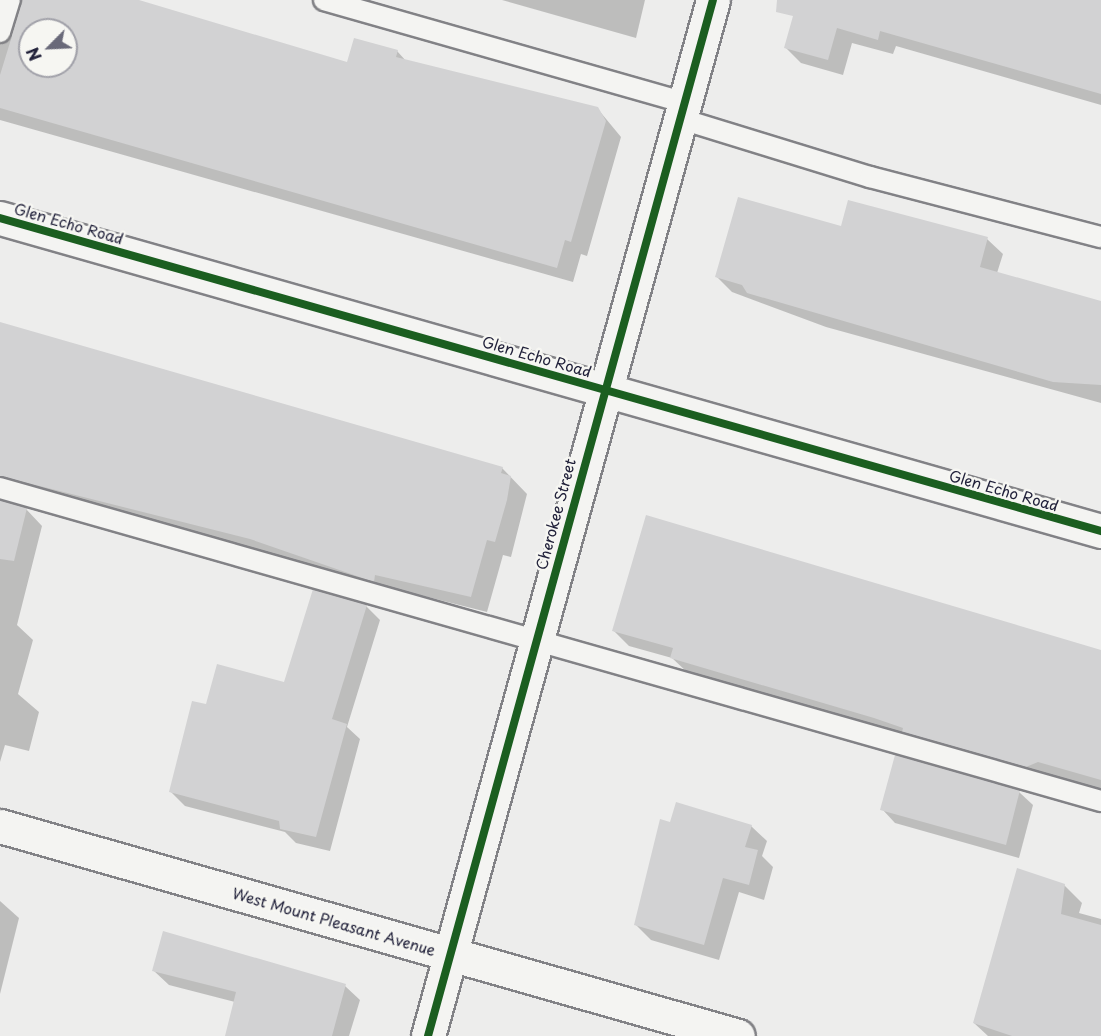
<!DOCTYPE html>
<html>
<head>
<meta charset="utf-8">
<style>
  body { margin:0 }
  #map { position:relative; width:1101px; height:1036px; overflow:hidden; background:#ededec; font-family:"Playpen Sans",sans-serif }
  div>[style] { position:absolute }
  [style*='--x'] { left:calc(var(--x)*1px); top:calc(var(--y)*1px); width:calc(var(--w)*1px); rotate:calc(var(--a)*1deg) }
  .shadow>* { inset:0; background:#0003 }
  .building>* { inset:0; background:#d2d2d3 }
  .roads { filter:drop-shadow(2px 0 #828286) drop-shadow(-2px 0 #828286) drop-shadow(0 2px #828286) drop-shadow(0 -2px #828286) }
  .service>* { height:20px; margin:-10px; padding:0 10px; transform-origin:10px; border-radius:10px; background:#f4f4f2 }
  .minor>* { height:33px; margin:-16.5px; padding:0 16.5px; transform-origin:16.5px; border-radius:16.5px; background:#f4f4f2 }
  .cycleway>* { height:8px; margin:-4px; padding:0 4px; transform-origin:4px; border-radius:4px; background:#1b5e20 }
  span { translate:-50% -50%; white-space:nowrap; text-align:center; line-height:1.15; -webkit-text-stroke:5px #f6f6f2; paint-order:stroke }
  .street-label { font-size:15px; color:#22223b }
  .north { position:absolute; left:18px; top:18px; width:60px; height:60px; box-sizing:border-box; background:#f6f6f2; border:2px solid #a1a1a9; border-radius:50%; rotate:246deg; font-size:16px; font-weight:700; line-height:24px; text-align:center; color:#22223b }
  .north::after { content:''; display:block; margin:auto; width:21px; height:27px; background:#696979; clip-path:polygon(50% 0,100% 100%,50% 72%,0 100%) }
</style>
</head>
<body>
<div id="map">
  <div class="shadow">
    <i style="clip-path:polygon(evenodd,0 0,131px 0,348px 64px,397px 51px,407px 62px,597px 108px,621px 137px,587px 256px,581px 254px,573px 282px,0 120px,0 0,23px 4px,13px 37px,5px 41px,14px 12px,23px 4px,0 0,30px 30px,66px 30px,66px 66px,30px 66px,30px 30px)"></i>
    <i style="clip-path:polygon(502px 0,645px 0,636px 38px)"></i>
    <i style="clip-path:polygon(799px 0,1101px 0,1101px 105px,896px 46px,893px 54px,852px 43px,843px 75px,801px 63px,786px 48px)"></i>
    <i style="clip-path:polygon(849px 201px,987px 239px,1003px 254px,997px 273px,1101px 302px,1101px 403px,826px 327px,732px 292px,717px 277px,842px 228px)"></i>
    <i style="clip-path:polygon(0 325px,502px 468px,527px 494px,511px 557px,503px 555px,487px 612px,13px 492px,3px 502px,26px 509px,42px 526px,17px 625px,33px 640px,18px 694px,39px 712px,29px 751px,5px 745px,0 762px)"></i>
    <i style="clip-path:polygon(366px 606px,380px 620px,347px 727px,360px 739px,330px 851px,296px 843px,285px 832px,185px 806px,171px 792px,207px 706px,285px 684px)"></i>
    <i style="clip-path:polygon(614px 631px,1101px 651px,1101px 790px,1054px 777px,1042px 782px,688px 673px,672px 658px,629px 646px)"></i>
    <i style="clip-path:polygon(1019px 792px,1033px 805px,1019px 858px,895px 823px,882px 809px)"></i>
    <i style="clip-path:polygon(671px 824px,751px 826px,767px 841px,762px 856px,773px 867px,764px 900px,739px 892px,719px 960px,651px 940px,635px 924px)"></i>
    <i style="clip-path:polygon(1064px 885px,1082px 903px,1079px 913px,1101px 919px,1101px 1036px,988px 1036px,974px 1023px)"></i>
    <i style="clip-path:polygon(0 901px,19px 918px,0 994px)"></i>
    <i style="clip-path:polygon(154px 971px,345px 986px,360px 1000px,349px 1036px,226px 1036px,235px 1002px,169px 985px)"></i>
  </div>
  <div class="building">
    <i style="clip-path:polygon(evenodd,23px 0,139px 0,347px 62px,354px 38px,398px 50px,396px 57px,598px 107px,606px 121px,571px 242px,565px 240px,557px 268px,0 108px,0 75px,23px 0,30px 30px,66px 30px,66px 66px,30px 66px,30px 30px)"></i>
    <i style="clip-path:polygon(777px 0,1101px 0,1101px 94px,880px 31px,878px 40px,837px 28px,828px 60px,784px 48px,793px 16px,776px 12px)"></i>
    <i style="clip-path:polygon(738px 197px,841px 226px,848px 200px,988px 237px,980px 267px,1101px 301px,1101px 385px,1053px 382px,747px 293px,742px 285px,715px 277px)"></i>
    <i style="clip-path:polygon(0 322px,503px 467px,501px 473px,511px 476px,507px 500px,495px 542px,487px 540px,471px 597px,375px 575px,374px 582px,250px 539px,0 476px)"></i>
    <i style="clip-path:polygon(0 500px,27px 508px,14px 561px,0 559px)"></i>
    <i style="clip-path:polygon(646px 515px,1101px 650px,1101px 780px,1038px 762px,1026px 767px,902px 732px,903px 728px,874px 718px,670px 658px,673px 648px,612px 631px)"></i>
    <i style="clip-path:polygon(313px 589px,367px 605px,332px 719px,347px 724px,316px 837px,280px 829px,279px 821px,169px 792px,192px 701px,206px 704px,217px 664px,284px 682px)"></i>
    <i style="clip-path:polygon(895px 755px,1020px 790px,1006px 845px,880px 810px)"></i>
    <i style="clip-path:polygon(676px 802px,752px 825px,745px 847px,758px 850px,749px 885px,723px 878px,704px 945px,634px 925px,660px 819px,670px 822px)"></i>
    <i style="clip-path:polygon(1017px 868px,1065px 884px,1061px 914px,1101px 925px,1101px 1036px,1012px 1036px,973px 1023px)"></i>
    <i style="clip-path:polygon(163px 931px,346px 984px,332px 1036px,225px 1036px,236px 992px,152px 971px)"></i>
  </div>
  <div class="roads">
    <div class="service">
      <i style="--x:324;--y:0;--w:375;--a:15.9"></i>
      <i style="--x:0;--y:32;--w:34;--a:-73"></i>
      <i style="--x:681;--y:119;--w:198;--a:17.1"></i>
      <i style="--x:870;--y:177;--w:239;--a:14.6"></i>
      <i style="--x:0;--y:488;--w:1145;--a:15.87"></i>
    </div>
    <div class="minor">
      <i style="--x:0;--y:218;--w:1145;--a:15.87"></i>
      <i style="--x:0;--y:826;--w:767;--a:15.88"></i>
      <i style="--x:428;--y:1036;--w:1074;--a:-74.62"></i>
    </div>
  </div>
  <div class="cycleway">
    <i style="--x:0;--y:218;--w:1145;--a:15.87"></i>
    <i style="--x:428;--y:1036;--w:1074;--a:-74.62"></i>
  </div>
  <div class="street-label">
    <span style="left:69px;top:223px;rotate:16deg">Glen Echo Road</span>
    <span style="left:537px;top:356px;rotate:16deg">Glen Echo Road</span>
    <span style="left:1004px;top:490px;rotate:16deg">Glen Echo Road</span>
    <span style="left:555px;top:514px;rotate:-75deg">Cherokee Street</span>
    <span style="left:334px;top:921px;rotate:16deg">West Mount Pleasant Avenue</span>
  </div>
  <div class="north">N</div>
</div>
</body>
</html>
